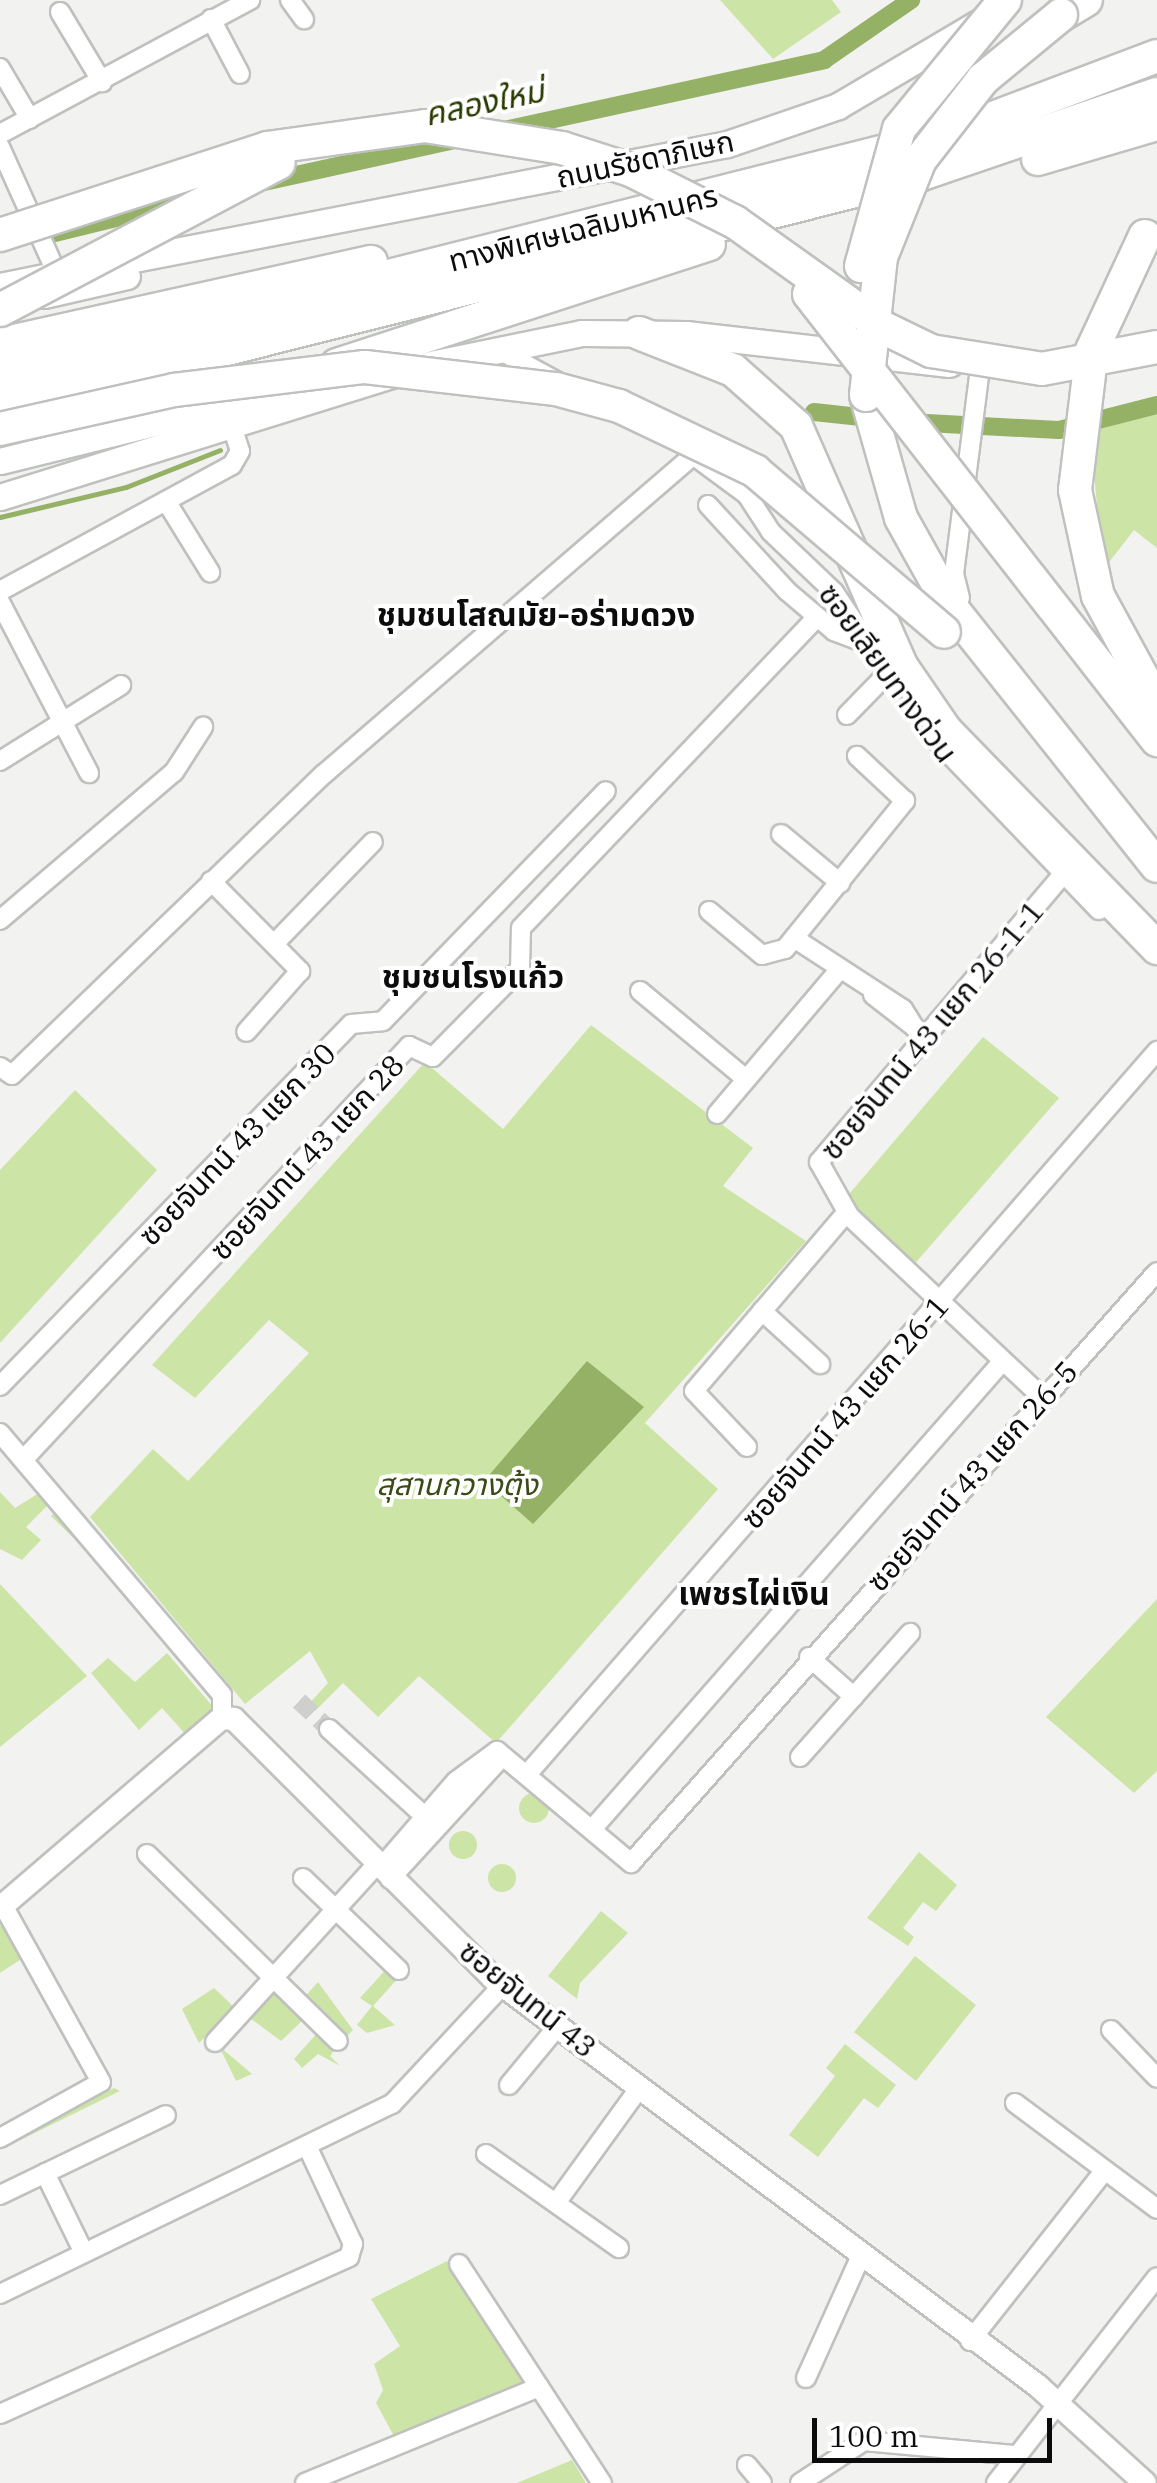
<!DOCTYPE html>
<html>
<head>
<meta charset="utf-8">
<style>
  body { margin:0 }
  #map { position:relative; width:1157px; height:2483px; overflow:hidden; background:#f2f3f0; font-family:"IBM Plex Serif","Noto Sans Thai",serif }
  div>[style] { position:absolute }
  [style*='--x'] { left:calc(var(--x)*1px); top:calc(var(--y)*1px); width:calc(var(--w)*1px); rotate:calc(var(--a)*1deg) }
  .green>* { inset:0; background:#cce4a6 }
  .round { border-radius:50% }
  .water>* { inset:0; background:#95b166 }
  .stream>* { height:5px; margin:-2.5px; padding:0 2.5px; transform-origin:2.5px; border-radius:2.5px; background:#95b166 }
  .canal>* { height:18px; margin:-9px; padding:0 9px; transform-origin:9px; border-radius:9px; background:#95b166 }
  .minor-tunnel>* { height:18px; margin-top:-9px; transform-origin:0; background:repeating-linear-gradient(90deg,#cfd0ce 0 18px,transparent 0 27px) }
  .roads { filter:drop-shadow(2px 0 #bfc1be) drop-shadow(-2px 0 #bfc1be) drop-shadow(0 2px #bfc1be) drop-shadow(0 -2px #bfc1be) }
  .minor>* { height:18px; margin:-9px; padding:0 9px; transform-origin:9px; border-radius:9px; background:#fff }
  .tertiary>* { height:22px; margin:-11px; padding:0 11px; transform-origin:11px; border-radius:11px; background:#fff }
  .secondary>* { height:25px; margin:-12.5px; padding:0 12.5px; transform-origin:12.5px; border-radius:12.5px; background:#fff }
  .motorway>* { height:32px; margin:-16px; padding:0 16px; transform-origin:16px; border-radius:16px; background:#fff }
  .bridges { filter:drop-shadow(2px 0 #bfc1be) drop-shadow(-2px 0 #bfc1be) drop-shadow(0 2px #bfc1be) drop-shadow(0 -2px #bfc1be) }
  .motorway-bridge>* { height:32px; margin:-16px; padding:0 16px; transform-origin:16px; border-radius:16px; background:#fff }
  span { translate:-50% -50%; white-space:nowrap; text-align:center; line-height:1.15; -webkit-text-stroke:8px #fff; paint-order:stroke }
  .street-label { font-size:30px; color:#0b0c0b }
  .park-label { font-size:30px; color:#3a4b15; font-style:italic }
  .water-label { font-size:32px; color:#293a00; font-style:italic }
  .neighbourhood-label { font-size:32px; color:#0b0c0b; font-weight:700 }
  .scale { position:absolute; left:812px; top:2418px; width:240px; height:45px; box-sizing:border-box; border:5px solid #0b0c0b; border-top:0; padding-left:12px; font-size:30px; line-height:35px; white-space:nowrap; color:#0b0c0b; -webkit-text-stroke:8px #fff; paint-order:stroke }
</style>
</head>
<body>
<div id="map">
  <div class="green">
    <i style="clip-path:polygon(720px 0,832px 0,841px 12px,773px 59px)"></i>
    <i style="clip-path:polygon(1157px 414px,1157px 548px,1134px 530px,1103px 570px,1090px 430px)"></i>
    <i style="clip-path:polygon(591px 1025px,753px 1148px,723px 1186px,806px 1241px,645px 1423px,718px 1489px,496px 1743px,419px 1676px,378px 1717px,343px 1683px,315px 1711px,308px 1705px,328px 1683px,310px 1651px,245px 1704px,90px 1517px,153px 1449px,188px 1481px,309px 1353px,269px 1320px,195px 1398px,152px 1365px,425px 1062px,503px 1129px)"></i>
    <i style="clip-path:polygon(983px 1037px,1059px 1098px,911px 1268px,844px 1200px)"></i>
    <i style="clip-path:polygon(75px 1090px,157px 1170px,0 1343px,0 1170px)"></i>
    <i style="clip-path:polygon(0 1492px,15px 1508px,39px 1493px,49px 1504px,26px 1527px,41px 1540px,22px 1560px,0 1549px)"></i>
    <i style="clip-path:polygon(55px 1512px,100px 1564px,51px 1516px)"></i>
    <i style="clip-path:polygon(0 1584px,87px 1676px,0 1747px)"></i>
    <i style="clip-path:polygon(1157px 1599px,1157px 1771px,1134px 1793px,1046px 1717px)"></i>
    <i style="clip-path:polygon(167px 1653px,214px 1708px,188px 1737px,162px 1708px,139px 1730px,91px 1673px,108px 1658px,135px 1682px)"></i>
    <i class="round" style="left:519px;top:1793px;width:30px;height:30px"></i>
    <i class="round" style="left:449px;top:1831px;width:28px;height:28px"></i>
    <i style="clip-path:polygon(919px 1852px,957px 1885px,936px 1911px,923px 1902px,903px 1928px,914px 1937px,908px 1946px,867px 1918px)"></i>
    <i class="round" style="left:488px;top:1864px;width:28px;height:28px"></i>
    <i style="clip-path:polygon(601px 1911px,628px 1933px,580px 1983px,577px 1999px,548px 1976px)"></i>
    <i style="clip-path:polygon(4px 1923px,26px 1956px,0 1973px,0 1926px)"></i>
    <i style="clip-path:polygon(915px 1956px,976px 2005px,916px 2081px,854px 2032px)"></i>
    <i style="clip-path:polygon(389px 1966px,400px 1976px,373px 2006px,395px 2025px,367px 2033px,357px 2025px,372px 2006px,360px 1998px)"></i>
    <i style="clip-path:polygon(318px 1982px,353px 2030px,343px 2040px,301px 2001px)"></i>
    <i style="clip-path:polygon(270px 1987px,305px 2018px,281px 2041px,246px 2015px)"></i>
    <i style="clip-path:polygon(214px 1988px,234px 2007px,199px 2043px,182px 2009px)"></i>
    <i style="clip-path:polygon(319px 2031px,337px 2047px,330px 2056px,340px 2066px,318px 2054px,302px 2068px,294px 2059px)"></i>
    <i style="clip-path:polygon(845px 2044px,896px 2085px,878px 2108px,864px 2098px,818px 2157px,789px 2135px,835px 2076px,826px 2068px)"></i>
    <i style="clip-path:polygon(219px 2046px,252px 2074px,236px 2081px)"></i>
    <i style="clip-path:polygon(114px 2088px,120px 2091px,0 2150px,0 2145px)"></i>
    <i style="clip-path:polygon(447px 2261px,523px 2383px,395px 2438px,376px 2403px,383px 2390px,374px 2364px,400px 2346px,371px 2299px)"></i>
    <i style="clip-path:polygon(572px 2460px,586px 2483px,517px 2483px)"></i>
  </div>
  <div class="water">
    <i style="clip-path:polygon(587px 1361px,644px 1407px,533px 1524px,484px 1481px)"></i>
  </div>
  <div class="stream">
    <i style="--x:0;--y:517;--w:130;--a:-13.4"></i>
    <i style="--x:126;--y:487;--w:101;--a:-21.5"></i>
  </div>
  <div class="canal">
    <i style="--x:504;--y:130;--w:328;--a:-12.3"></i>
    <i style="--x:824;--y:60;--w:106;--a:-34.6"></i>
    <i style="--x:264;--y:182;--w:200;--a:-12.4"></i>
    <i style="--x:55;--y:233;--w:130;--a:-13.8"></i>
    <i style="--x:814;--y:412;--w:64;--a:6.2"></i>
    <i style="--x:909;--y:422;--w:150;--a:3.1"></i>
    <i style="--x:1059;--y:430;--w:101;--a:-14.3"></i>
  </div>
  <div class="minor-tunnel">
    <i style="--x:299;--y:1701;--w:41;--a:43"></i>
  </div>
  <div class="roads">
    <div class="minor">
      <i style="--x:290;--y:0;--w:24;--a:54"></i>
      <i style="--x:60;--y:12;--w:82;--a:59"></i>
      <i style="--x:211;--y:19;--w:62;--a:62.2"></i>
      <i style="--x:0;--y:68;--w:59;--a:59.5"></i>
      <i style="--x:0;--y:134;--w:284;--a:-28.2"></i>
      <i style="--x:0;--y:147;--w:139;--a:65.8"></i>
      <i style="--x:497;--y:349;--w:67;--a:28.5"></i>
      <i style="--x:693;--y:455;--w:67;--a:36.5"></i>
      <i style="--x:747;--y:495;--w:44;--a:57"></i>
      <i style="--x:771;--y:532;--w:87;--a:43.6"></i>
      <i style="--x:834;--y:592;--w:115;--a:56.3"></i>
      <i style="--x:166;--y:501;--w:84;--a:58.2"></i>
      <i style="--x:708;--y:505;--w:117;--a:47.4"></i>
      <i style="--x:787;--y:591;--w:62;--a:40.4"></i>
      <i style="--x:834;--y:631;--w:36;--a:21"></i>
      <i style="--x:0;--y:591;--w:264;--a:-28.5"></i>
      <i style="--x:232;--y:465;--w:16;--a:-60"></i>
      <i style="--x:240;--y:451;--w:26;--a:-108"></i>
      <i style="--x:960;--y:598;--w:25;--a:-104"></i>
      <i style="--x:954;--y:574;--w:209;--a:-82.8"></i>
      <i style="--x:0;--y:602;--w:193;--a:62.5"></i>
      <i style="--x:847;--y:715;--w:59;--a:-45.7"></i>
      <i style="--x:930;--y:734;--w:244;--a:46.2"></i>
      <i style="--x:0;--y:761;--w:143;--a:-32.1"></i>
      <i style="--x:781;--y:834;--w:77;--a:39.7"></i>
      <i style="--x:211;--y:881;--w:127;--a:45.3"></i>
      <i style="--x:300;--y:971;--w:81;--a:131.5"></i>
      <i style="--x:709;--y:911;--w:69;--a:39.7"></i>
      <i style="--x:762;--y:955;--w:24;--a:-15"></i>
      <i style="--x:785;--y:949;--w:191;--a:-51"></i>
      <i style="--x:905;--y:801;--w:66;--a:-136.8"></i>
      <i style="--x:0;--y:920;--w:228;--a:-40.4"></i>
      <i style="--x:174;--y:772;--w:54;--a:-57.2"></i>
      <i style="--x:794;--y:938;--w:130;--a:33.1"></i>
      <i style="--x:903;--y:1009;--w:22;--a:58"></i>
      <i style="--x:274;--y:944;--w:142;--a:-45.9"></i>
      <i style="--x:640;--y:991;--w:138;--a:39.7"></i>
      <i style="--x:873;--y:995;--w:57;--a:37.9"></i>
      <i style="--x:0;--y:1067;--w:14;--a:34"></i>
      <i style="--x:12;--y:1075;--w:434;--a:-44"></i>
      <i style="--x:324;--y:774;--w:488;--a:-40.8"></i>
      <i style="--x:717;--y:1114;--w:189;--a:-49.7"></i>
      <i style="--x:762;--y:1311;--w:79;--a:42.4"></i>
      <i style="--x:0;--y:1386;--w:504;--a:-45.88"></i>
      <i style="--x:351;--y:1024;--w:32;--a:-5"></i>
      <i style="--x:383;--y:1021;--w:320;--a:-45.9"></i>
      <i style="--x:1043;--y:1398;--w:265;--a:-136.8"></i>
      <i style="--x:850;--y:1217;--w:63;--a:-119.4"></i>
      <i style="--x:819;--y:1162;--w:376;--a:-49.7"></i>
      <i style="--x:0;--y:1433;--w:343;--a:49.7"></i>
      <i style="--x:222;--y:1695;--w:23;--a:90"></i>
      <i style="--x:747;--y:1447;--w:77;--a:-133.4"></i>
      <i style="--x:694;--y:1391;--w:235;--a:-49.5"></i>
      <i style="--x:23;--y:1460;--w:566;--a:-47"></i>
      <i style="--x:409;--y:1046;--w:26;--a:25"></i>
      <i style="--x:433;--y:1057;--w:124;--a:-45.3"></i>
      <i style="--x:520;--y:969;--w:41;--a:-88.6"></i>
      <i style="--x:521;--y:928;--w:429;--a:-46.4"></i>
      <i style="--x:809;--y:1657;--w:60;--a:41.6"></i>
      <i style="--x:329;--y:1729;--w:139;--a:42.4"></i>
      <i style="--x:800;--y:1757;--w:166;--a:-48.4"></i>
      <i style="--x:530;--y:1771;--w:955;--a:-48.95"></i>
      <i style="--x:594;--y:1827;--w:619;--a:-48.74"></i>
      <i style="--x:147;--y:1854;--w:267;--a:44.4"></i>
      <i style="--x:380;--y:1869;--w:116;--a:-49.2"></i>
      <i style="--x:456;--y:1781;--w:51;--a:-36.2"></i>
      <i style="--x:497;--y:1751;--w:175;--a:39.9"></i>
      <i style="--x:631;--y:1863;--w:791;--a:-48.33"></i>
      <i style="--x:303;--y:1878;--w:133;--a:43.8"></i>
      <i style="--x:390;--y:1879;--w:163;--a:-47.5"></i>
      <i style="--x:1111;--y:2030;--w:66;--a:46.2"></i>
      <i style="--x:215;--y:2042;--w:239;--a:-47.7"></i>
      <i style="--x:509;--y:2085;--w:77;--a:-50.3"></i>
      <i style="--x:1015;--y:2103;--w:177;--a:36.7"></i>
      <i style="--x:0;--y:2138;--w:115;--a:-29"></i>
      <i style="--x:101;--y:2082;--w:202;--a:-119"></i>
      <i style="--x:486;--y:2154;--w:163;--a:35.3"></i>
      <i style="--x:45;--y:2173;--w:89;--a:64"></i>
      <i style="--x:0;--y:2195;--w:184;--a:-25.7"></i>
      <i style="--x:556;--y:2203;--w:143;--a:-54.1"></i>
      <i style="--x:459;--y:2264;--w:262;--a:56.9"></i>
      <i style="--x:0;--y:2294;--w:436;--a:-25.9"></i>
      <i style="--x:392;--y:2104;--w:163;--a:-47"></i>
      <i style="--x:970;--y:2341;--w:211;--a:-51.7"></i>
      <i style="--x:806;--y:2378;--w:132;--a:-65.8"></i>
      <i style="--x:0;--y:2414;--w:383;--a:-24.2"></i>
      <i style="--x:349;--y:2257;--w:14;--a:-73"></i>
      <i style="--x:353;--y:2244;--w:108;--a:-115.1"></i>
      <i style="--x:747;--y:2465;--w:23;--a:50"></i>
      <i style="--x:305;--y:2483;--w:253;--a:-22.3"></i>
      <i style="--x:800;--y:2483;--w:77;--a:-33.3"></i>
      <i style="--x:864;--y:2441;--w:153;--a:5.3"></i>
      <i style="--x:996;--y:2483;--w:261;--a:-52"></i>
    </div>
    <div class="tertiary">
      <i style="--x:0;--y:1908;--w:292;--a:-40.6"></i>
      <i style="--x:222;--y:1718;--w:12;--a:5"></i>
      <i style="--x:234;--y:1719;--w:366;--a:45"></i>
      <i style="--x:493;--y:1978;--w:681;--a:36.82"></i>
      <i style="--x:1038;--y:2386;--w:144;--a:42.2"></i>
    </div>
    <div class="secondary">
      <i style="--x:98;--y:266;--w:641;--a:-10.98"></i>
      <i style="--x:727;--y:144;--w:117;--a:-18.9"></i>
      <i style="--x:838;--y:106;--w:167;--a:-30.6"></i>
      <i style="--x:0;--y:286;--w:50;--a:-11.5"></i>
      <i style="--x:44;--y:295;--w:85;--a:-12.9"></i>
      <i style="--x:0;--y:461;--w:307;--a:-13.9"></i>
      <i style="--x:0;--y:497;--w:441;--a:-17.3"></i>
      <i style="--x:421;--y:366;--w:164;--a:-11.6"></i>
      <i style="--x:582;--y:333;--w:104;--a:0.6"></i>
      <i style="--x:686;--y:334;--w:265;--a:6.5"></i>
    </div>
    <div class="motorway">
      <i style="--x:1061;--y:15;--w:29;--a:-31"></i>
      <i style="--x:1038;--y:159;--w:124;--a:-16.4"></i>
      <i style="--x:639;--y:333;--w:101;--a:21.5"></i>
      <i style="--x:733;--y:370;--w:84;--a:41.6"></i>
      <i style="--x:796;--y:426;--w:263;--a:66.3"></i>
      <i style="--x:902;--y:667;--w:78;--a:55.5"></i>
      <i style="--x:946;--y:731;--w:303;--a:45.8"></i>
      <i style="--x:0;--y:344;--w:380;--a:-12.5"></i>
      <i style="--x:337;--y:365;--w:391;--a:-18"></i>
      <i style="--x:0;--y:374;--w:978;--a:-14.15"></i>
      <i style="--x:948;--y:135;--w:223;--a:-20.7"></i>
      <i style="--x:866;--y:395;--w:128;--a:74.1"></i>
      <i style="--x:901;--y:518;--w:101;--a:60.9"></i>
      <i style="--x:950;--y:606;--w:332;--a:51.5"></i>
      <i style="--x:0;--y:406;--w:948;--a:-14.11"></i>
      <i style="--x:919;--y:175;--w:251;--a:-18.8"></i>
    </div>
  </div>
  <div class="bridges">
    <div class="motorway-bridge">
      <i style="--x:0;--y:235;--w:281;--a:-18"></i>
      <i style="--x:267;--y:148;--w:160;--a:-7.9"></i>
      <i style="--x:425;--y:126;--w:139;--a:9.1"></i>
      <i style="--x:562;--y:148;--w:72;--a:17.7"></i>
      <i style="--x:631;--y:170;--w:116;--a:26.6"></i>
      <i style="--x:735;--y:222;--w:181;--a:35.5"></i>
      <i style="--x:882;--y:327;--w:55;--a:26.1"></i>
      <i style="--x:931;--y:351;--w:112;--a:9.2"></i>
      <i style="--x:1042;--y:369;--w:117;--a:-10.8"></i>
      <i style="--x:1145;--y:236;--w:126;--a:114.9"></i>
      <i style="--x:1092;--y:350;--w:141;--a:96.9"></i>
      <i style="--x:1075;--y:490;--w:108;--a:77.8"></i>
      <i style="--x:1098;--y:596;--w:123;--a:61.4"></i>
      <i style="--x:861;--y:266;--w:142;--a:-74.5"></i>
      <i style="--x:899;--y:129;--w:167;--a:-50.6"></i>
      <i style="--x:809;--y:294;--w:566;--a:52.04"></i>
      <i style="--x:0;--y:310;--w:315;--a:-27.8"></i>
      <i style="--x:866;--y:395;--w:139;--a:-83.8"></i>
      <i style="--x:881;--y:257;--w:105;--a:-68.1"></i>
      <i style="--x:920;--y:160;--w:103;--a:-52.1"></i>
      <i style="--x:983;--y:79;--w:101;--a:-39.4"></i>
      <i style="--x:0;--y:429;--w:178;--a:-12.6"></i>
      <i style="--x:174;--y:390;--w:192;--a:-6.9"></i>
      <i style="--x:365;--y:367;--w:192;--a:6.6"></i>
      <i style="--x:556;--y:389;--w:65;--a:15.1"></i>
      <i style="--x:619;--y:406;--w:151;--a:25.5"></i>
      <i style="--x:755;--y:471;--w:248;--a:40.4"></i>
    </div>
  </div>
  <div class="street-label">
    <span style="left:645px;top:159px;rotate:-12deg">ถนนรัชดาภิเษก</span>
    <span style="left:583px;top:228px;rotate:-14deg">ทางพิเศษเฉลิมมหานคร</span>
    <span style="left:888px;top:673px;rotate:54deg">ซอยเลียบทางด่วน</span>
    <span style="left:932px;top:1030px;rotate:-50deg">ซอยจันทน์ 43 แยก 26-1-1</span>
    <span style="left:237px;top:1144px;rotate:-46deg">ซอยจันทน์ 43 แยก 30</span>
    <span style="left:307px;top:1157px;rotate:-47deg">ซอยจันทน์ 43 แยก 28</span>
    <span style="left:845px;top:1412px;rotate:-49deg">ซอยจันทน์ 43 แยก 26-1</span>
    <span style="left:972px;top:1476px;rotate:-48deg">ซอยจันทน์ 43 แยก 26-5</span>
    <span style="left:528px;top:1999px;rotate:39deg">ซอยจันทน์ 43</span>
  </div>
  <div class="park-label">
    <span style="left:457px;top:1484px">สุสานกวางตุ้ง</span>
  </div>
  <div class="water-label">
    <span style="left:484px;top:102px;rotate:-12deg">คลองใหม่</span>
  </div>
  <div class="neighbourhood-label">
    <span style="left:536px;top:614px">ชุมชนโสณมัย-อร่ามดวง</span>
    <span style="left:473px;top:976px">ชุมชนโรงแก้ว</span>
    <span style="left:754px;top:1593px">เพชรไผ่เงิน</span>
  </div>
  <div class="scale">100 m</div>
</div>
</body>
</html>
